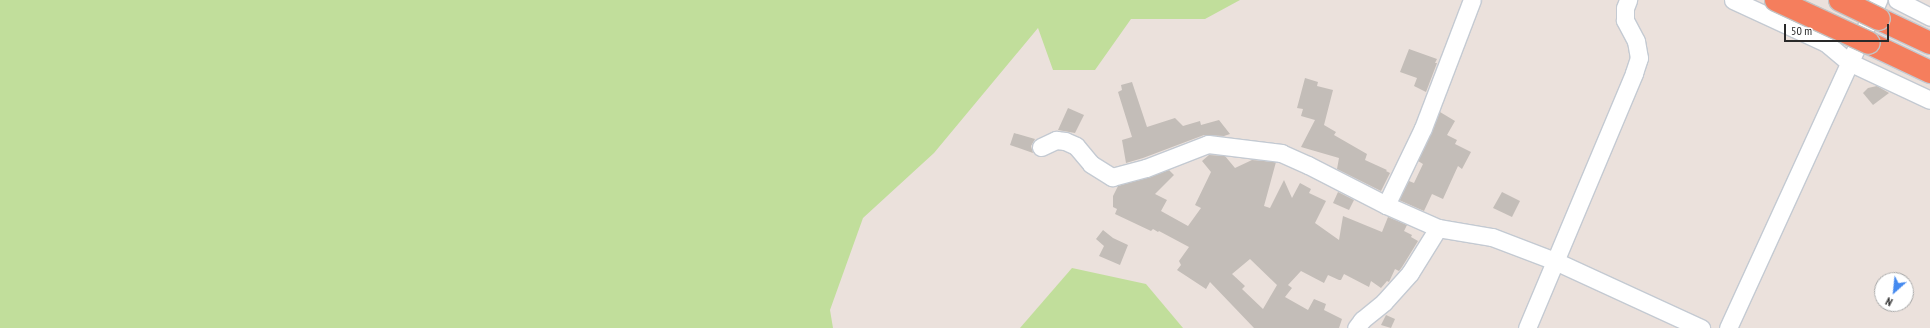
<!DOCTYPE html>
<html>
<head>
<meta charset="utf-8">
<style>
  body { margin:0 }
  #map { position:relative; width:1930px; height:328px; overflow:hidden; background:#ebe1dc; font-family:"PT Sans Narrow",sans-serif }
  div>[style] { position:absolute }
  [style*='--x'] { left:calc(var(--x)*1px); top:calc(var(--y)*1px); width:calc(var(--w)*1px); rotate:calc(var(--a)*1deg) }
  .green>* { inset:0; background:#c1de9b }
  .building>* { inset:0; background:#c3bdb8 }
  .roads { filter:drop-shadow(1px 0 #c4cad2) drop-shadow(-1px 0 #c4cad2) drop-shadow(0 1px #c4cad2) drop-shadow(0 -1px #c4cad2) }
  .minor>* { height:17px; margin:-8.5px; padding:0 8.5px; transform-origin:8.5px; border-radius:8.5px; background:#fff }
  .motorway>* { height:22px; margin:-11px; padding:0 11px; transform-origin:11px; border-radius:11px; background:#f57e5d }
  .bridges { filter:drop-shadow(1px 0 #c3c3c3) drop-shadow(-1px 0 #c3c3c3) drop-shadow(0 1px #c3c3c3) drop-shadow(0 -1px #c3c3c3) }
  .motorway-bridge>* { height:22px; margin:-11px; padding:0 11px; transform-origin:11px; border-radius:11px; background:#f57e5d }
  span { translate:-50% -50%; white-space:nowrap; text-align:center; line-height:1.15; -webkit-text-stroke:3px #fff; paint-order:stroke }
  .north { position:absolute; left:1874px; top:272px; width:40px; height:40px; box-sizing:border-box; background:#fff; border:1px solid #a9a9a9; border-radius:50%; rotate:207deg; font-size:11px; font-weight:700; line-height:16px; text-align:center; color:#292929 }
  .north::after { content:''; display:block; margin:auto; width:14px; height:18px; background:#458aef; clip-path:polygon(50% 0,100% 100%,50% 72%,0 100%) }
  .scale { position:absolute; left:1784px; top:24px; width:105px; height:18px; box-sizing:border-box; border:2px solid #292929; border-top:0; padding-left:5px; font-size:12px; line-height:14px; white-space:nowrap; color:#292929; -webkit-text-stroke:3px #fff; paint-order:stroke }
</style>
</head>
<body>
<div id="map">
  <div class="green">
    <i style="clip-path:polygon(0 0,1240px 0,1205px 19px,1131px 19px,1095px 70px,1053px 70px,1038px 28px,934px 153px,863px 218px,830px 310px,833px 328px,0 328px)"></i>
    <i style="clip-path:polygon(1072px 268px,1146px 284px,1183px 328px,1020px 328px)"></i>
  </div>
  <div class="building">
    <i style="clip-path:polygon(1409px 49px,1437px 59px,1435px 63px,1437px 63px,1426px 92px,1414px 86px,1417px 78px,1400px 72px)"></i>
    <i style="clip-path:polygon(1305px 78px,1318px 82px,1317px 86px,1333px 90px,1324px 125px,1336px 132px,1334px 135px,1367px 154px,1365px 160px,1387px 170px,1386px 171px,1390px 173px,1381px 191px,1337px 169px,1339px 158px,1301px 147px,1315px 120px,1301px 116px,1303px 109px,1297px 108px)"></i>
    <i style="clip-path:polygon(1132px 82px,1147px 127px,1175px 118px,1183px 126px,1200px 121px,1201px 125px,1219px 120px,1230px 134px,1224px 136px,1204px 135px,1143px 158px,1126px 163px,1122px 140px,1132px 137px,1118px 92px,1122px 90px,1121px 85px)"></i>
    <i style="clip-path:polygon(1877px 86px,1889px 93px,1873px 105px,1863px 93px,1868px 88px)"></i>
    <i style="clip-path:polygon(1068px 108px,1084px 115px,1075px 133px,1058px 130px)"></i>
    <i style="clip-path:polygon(1440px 112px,1455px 121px,1447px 135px,1457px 140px,1455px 144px,1471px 152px,1462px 169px,1458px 166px,1443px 199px,1432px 194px,1424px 211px,1399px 200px,1409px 181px,1414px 183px,1423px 164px,1418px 161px)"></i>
    <i style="clip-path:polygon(1014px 133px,1035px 139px,1031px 146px,1033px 153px,1010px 145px)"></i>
    <i style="clip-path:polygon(evenodd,1209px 155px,1225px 156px,1235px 168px,1252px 160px,1276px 162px,1264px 206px,1270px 208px,1284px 180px,1292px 198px,1300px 183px,1311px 189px,1309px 193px,1326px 201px,1315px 223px,1339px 240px,1343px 216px,1382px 232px,1388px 217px,1407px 225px,1404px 231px,1412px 235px,1411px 237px,1418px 241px,1402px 267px,1399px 271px,1395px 269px,1389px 282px,1387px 281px,1381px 288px,1371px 281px,1369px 287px,1344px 274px,1341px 280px,1339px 280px,1328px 275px,1324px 283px,1301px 271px,1288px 285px,1292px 288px,1285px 297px,1308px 310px,1314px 299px,1326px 304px,1324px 310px,1342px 319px,1339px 328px,1254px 328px,1210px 282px,1206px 289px,1177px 270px,1181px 265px,1179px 261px,1189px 247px,1159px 231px,1158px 232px,1153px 229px,1151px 231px,1115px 214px,1117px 209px,1113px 207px,1113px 196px,1118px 186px,1169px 170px,1174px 175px,1155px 194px,1167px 200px,1161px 211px,1188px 226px,1201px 208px,1195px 205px,1211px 172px,1202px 161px,1209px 155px,1250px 259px,1277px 285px,1263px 309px,1242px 289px,1245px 286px,1232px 274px,1250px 259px)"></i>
    <i style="clip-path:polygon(1338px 192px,1354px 200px,1349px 210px,1333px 203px)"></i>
    <i style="clip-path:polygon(1502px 192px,1520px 201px,1512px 217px,1493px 208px)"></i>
    <i style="clip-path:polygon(1103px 230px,1113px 238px,1128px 245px,1120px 265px,1099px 256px,1104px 246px,1096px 239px)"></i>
    <i style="clip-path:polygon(1386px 315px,1395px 319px,1391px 328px,1381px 325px)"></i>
  </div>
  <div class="roads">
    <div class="minor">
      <i style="--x:1733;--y:0;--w:102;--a:24.8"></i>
      <i style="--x:1826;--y:43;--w:30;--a:40"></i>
      <i style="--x:1849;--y:62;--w:89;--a:25.1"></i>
      <i style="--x:1897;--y:0;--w:37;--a:27"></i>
      <i style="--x:1041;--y:147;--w:17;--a:-25"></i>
      <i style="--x:1056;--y:140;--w:9;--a:6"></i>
      <i style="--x:1065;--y:141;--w:12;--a:24"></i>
      <i style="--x:1076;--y:146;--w:23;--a:50"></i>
      <i style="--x:1091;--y:164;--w:25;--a:32"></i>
      <i style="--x:1112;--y:177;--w:35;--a:-15"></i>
      <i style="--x:1146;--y:168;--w:66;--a:-21.2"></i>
      <i style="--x:1208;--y:144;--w:74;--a:7"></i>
      <i style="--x:1281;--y:153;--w:30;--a:24"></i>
      <i style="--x:1308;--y:165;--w:88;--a:27.1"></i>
      <i style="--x:1386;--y:205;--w:57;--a:23.9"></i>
      <i style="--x:1438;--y:228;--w:55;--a:9.5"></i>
      <i style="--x:1492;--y:237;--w:67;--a:20.9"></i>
      <i style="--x:1555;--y:261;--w:161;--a:24.7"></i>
      <i style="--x:1386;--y:205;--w:85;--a:-64.3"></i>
      <i style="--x:1423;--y:128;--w:137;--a:-69.1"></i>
      <i style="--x:1356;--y:328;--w:10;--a:-53"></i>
      <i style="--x:1362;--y:320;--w:28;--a:-39"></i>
      <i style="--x:1384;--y:302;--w:39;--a:-48"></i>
      <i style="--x:1410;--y:273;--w:53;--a:-58.1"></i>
      <i style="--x:1527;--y:328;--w:277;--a:-67.2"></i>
      <i style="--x:1634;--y:73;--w:16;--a:-72"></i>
      <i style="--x:1639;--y:58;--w:17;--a:-100"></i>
      <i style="--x:1636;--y:41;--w:24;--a:-118"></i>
      <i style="--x:1625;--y:20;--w:12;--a:-90"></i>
      <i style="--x:1625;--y:8;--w:9;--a:-69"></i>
      <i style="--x:1728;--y:328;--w:361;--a:-65.4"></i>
    </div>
    <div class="motorway">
      <i style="--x:1879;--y:19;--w:56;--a:25.2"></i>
      <i style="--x:1869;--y:43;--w:68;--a:25.4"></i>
    </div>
  </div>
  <div class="bridges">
    <div class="motorway-bridge">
      <i style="--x:1776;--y:0;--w:102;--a:24.8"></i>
      <i style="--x:1840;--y:0;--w:43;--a:26"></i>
    </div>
  </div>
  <div class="north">N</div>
  <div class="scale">50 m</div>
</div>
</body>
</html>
